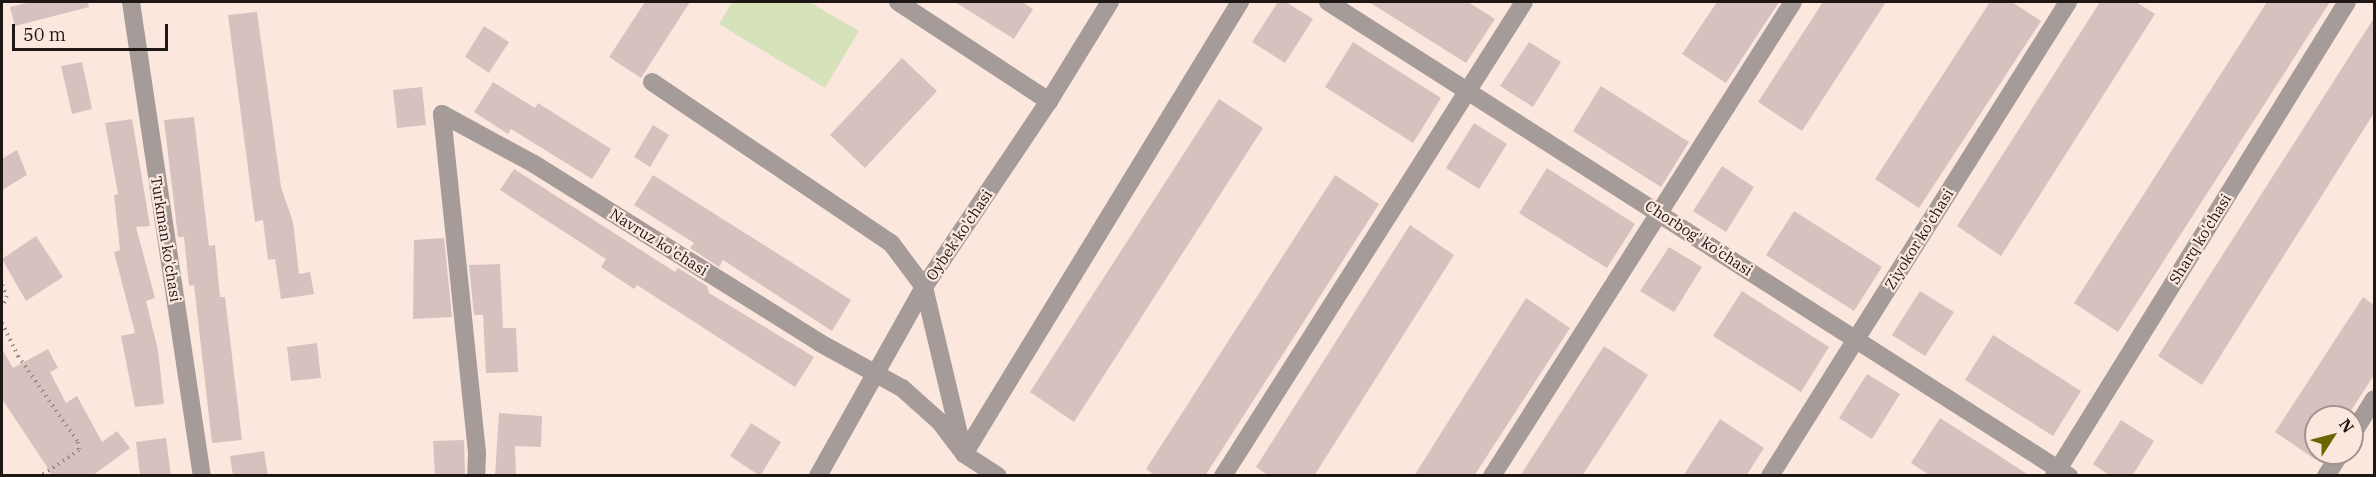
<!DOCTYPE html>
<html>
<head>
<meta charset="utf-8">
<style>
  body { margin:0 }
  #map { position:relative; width:2376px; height:477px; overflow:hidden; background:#fce7de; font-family:"IBM Plex Serif",serif }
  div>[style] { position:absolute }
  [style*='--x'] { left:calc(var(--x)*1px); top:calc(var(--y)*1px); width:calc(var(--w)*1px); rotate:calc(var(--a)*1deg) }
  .green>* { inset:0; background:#d5e2ba }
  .building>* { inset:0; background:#d7c1bf }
  .path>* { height:4px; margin-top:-2px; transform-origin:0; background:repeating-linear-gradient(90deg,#9a8b85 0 1.5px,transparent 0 6px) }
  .minor>* { height:18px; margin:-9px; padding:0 9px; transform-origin:9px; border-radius:9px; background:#a59c99 }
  span { translate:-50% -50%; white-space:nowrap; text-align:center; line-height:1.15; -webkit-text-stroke:4.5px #fce7de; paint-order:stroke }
  .street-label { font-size:15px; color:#1e1714 }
  .frame { position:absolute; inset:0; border:3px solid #1e1714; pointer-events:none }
  .north { position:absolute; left:2304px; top:405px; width:60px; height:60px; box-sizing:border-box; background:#fce7de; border:2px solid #a3948d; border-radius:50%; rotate:54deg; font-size:16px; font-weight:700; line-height:24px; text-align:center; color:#1e1714 }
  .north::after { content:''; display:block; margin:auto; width:21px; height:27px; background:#6a6600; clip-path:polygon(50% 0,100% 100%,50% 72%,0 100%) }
  .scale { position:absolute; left:12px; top:24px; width:156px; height:27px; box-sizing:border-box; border:3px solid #1e1714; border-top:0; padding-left:8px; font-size:18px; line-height:21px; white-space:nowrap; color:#1e1714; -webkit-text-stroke:4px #fce7de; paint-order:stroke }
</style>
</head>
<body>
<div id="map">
  <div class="green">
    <i style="clip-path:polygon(732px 2px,809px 2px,859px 31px,825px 88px,719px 24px)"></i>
  </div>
  <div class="building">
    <i style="clip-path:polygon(31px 2px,88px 2px,89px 7px,15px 26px,10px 7px)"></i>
    <i style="clip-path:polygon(645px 2px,690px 2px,641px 78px,609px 57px)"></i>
    <i style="clip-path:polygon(955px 2px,1022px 2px,1033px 9px,1014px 39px)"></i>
    <i style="clip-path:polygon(1278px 2px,1286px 2px,1313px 19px,1285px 63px,1252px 42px)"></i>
    <i style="clip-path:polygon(1369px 2px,1468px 2px,1495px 19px,1466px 63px)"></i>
    <i style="clip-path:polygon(1717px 2px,1779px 2px,1726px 83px,1682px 54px)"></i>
    <i style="clip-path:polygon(1823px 2px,1886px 2px,1802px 131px,1758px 102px)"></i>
    <i style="clip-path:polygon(1990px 2px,2012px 2px,2041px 21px,1919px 208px,1875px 179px)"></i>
    <i style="clip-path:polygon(2100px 2px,2136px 2px,2155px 14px,2001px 256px,1957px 226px)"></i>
    <i style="clip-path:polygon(2267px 2px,2330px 2px,2118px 332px,2074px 303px)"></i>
    <i style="clip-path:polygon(257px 12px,281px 187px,293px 222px,299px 274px,310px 272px,314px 294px,281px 299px,275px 259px,268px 260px,263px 220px,255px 222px,228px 15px)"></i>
    <i style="clip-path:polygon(2374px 18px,2374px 113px,2202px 385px,2158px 356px)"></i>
    <i style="clip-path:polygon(484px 26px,509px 42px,489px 73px,465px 57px)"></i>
    <i style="clip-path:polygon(1353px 42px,1441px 98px,1413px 143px,1325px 87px)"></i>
    <i style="clip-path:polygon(1529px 42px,1561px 62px,1533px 107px,1500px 86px)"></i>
    <i style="clip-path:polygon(902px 58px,937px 91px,865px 168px,830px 135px)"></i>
    <i style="clip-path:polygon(82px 62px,92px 109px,72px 114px,61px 66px)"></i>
    <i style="clip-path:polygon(493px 82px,535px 108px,538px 103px,611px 149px,592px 179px,511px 129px,508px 134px,474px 112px)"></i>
    <i style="clip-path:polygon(1601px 86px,1689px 142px,1661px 187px,1573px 131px)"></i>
    <i style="clip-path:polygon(422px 87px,426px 125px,397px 128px,393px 90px)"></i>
    <i style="clip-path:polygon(1219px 99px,1263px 128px,1074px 422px,1030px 392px)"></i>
    <i style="clip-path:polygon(194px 117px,209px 246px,215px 245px,220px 297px,225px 297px,242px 440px,212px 443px,194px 285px,189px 286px,184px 237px,178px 237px,164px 120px)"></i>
    <i style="clip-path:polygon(132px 119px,150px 226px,136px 227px,155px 298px,146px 301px,158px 350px,164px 404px,135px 407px,121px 336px,135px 333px,114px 252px,120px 250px,114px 195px,118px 194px,105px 123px)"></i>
    <i style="clip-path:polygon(1474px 123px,1507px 144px,1479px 189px,1446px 168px)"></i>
    <i style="clip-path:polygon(653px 125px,669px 135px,650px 167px,634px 157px)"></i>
    <i style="clip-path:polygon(17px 150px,27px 175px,2px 190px,2px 159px)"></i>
    <i style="clip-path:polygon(1722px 166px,1754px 187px,1726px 232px,1693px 211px)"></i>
    <i style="clip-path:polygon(1547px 168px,1635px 224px,1607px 268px,1519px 213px)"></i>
    <i style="clip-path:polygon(514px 169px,675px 272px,678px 268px,707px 286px,709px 293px,814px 357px,795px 387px,637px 285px,634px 289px,601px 267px,606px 259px,500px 190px)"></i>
    <i style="clip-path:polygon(653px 175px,851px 300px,832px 331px,723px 260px,719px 267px,690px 248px,694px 243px,634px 205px)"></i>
    <i style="clip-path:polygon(1335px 175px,1379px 204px,1205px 476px,1156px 476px,1146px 469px)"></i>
    <i style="clip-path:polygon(1794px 211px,1882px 267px,1854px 311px,1766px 255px)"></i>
    <i style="clip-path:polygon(1410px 225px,1454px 255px,1314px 476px,1269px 476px,1256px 467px)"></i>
    <i style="clip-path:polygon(36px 236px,63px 277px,26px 301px,2px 259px)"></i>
    <i style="clip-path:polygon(444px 238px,452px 317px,413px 319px,414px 240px)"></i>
    <i style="clip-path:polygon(1669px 247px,1702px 267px,1674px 312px,1640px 291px)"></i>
    <i style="clip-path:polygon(500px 264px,503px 328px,516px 328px,518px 372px,486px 373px,483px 315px,474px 315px,469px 265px)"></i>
    <i style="clip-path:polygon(1742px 291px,1829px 347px,1801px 392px,1713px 336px)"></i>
    <i style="clip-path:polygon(1920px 291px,1954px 312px,1925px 356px,1892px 335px)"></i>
    <i style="clip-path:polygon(2363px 297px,2374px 305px,2374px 375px,2347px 417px,2316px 417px,2316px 460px,2275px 432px)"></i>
    <i style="clip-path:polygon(1526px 298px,1570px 328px,1474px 476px,1414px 476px)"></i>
    <i style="clip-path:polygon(1993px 335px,2081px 391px,2053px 436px,1965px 380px)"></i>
    <i style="clip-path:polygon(317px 343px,321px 378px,291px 381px,287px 347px)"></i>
    <i style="clip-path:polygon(1604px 346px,1648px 375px,1582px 476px,1520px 476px)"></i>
    <i style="clip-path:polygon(2px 349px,13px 368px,48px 349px,58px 368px,50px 372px,66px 403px,77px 396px,102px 442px,117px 431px,130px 448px,92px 476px,53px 476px,2px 399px)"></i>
    <i style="clip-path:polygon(1867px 374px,1900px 394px,1872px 439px,1839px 418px)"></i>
    <i style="clip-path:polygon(499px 413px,542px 416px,541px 447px,515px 446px,516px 476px,495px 476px)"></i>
    <i style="clip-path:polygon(1940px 418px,1995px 453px,2030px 476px,1931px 476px,1911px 463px)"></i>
    <i style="clip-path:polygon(1720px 419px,1764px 448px,1746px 476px,1683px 476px)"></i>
    <i style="clip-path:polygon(2121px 420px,2154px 441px,2132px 476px,2110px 476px,2093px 464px)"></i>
    <i style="clip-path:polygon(751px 423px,781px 442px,760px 476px,730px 456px)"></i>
    <i style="clip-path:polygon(166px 438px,171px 476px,140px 476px,136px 442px)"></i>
    <i style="clip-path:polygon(464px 440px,465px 476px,435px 476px,433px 441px)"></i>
    <i style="clip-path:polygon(264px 451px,268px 476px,233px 476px,230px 456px)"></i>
  </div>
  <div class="path">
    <i style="--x:2;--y:285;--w:12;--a:66"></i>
    <i style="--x:7;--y:296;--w:12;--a:114"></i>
    <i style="--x:2;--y:323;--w:37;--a:64"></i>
    <i style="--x:18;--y:356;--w:105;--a:55.1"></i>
    <i style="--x:78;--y:442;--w:8;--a:83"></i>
    <i style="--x:79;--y:450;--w:46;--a:145.6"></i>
  </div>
  <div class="minor">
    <i style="--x:131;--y:2;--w:479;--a:81.5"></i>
    <i style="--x:898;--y:2;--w:181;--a:33.3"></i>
    <i style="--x:1328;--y:2;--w:880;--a:32.61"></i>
    <i style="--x:652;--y:82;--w:288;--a:34"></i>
    <i style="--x:891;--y:243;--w:55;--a:53.1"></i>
    <i style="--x:924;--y:287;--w:163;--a:76.6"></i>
    <i style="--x:442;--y:114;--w:105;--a:28.5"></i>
    <i style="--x:534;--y:164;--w:337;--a:32"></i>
    <i style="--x:820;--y:343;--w:94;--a:28.8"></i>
    <i style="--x:902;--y:388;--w:51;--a:41.8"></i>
    <i style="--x:940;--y:422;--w:40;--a:53"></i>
    <i style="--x:964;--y:454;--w:40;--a:32.9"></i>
    <i style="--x:442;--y:114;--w:341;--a:84.1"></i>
    <i style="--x:477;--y:453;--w:23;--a:92"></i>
    <i style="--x:2352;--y:435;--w:42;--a:-58.6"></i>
    <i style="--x:964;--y:454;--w:530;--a:-58.59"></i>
    <i style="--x:818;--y:476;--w:217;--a:-60.7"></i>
    <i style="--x:924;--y:287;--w:224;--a:-56.1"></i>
    <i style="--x:1049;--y:101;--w:116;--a:-58.4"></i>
    <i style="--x:1223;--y:476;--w:561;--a:-57.58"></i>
    <i style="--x:1492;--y:476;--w:561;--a:-57.58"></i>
    <i style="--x:1770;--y:476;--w:560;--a:-57.84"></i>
    <i style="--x:2054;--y:476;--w:557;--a:-58.28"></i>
    <i style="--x:2326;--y:476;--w:27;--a:-57"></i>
  </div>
  <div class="street-label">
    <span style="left:959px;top:235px;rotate:-56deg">Oybek ko'chasi</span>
    <span style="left:1699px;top:238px;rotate:33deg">Chorbog' ko'chasi</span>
    <span style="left:166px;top:239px;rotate:81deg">Turkman ko'chasi</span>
    <span style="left:1919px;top:239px;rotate:-58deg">Ziyokor ko'chasi</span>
    <span style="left:2200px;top:239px;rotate:-58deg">Sharq ko'chasi</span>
    <span style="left:659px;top:242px;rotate:32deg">Navruz ko'chasi</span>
  </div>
  <div class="frame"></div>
  <div class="north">N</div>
  <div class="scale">50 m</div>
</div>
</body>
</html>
